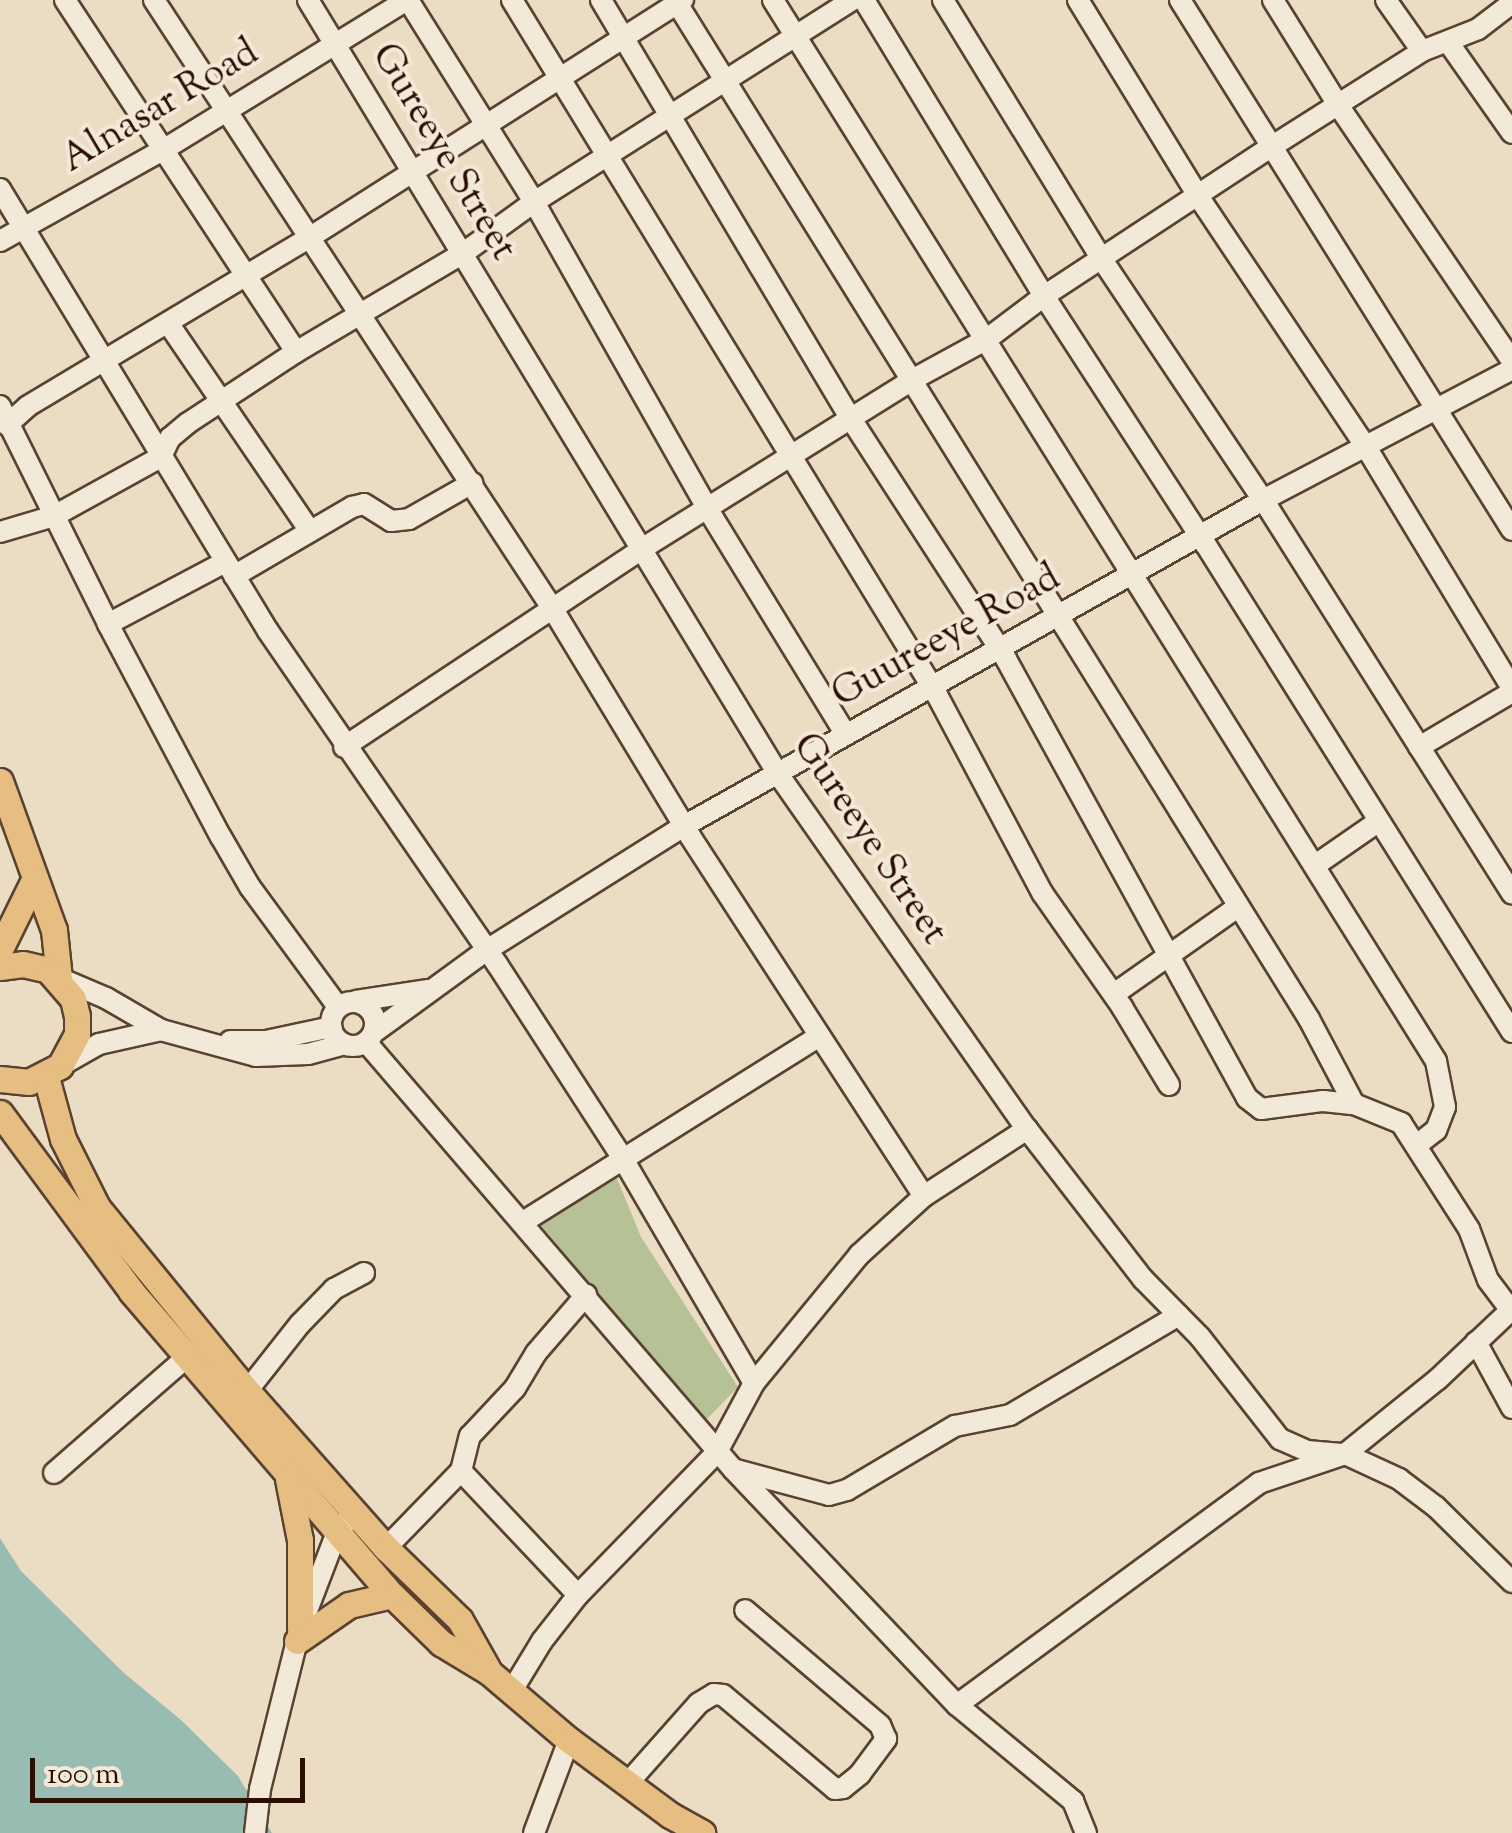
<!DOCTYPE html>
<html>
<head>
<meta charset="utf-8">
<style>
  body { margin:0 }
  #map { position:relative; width:1512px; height:1833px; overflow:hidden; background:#ebddc4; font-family:"Sorts Mill Goudy",serif }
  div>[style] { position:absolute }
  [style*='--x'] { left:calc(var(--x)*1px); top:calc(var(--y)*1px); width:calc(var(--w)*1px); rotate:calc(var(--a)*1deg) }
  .green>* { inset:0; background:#b6c195 }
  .water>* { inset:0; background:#98bcb1 }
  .roads { filter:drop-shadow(2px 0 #5a4231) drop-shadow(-2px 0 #5a4231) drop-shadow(0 2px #5a4231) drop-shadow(0 -2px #5a4231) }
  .minor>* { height:20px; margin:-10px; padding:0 10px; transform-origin:10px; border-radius:10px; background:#f2e9d9 }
  .minor>.ring { margin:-10px; padding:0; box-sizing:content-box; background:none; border:20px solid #f2e9d9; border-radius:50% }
  .major>* { height:25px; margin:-12.5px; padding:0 12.5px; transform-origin:12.5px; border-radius:12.5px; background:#e6be82 }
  span { translate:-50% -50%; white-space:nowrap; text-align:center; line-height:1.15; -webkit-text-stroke:8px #f2e9d9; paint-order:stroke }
  .street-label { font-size:38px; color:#2a0e00 }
  .scale { position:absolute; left:30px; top:1758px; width:275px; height:45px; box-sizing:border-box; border:5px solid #2a0e00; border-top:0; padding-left:12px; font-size:30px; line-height:35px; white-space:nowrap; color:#2a0e00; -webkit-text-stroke:8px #f2e9d9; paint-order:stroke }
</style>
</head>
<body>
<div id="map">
  <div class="green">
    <i style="clip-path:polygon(616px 1176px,641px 1237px,738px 1387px,705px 1421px,534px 1217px)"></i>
  </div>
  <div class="water">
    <i style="clip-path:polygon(0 1538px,21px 1571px,124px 1673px,181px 1720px,238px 1776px,272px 1833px,0 1833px)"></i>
  </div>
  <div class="roads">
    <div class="minor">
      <i style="--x:65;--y:0;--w:421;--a:56.7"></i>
      <i style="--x:154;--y:0;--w:730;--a:56.79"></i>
      <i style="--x:554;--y:611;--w:263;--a:58.8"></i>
      <i style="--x:690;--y:836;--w:429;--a:57"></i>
      <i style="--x:308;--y:0;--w:906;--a:58.73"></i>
      <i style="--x:778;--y:774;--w:434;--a:55"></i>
      <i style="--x:1027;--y:1129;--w:190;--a:52.3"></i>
      <i style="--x:1143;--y:1279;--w:81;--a:45.5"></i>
      <i style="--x:1200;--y:1337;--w:130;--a:51.9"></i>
      <i style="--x:1280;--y:1439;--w:30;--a:24"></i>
      <i style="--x:1307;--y:1451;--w:38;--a:5"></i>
      <i style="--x:1345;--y:1454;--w:60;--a:24.8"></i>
      <i style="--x:1399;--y:1479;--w:46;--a:37.1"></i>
      <i style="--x:1436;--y:1507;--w:107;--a:44.6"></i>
      <i style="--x:408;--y:0;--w:238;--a:58"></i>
      <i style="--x:534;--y:202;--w:352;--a:60.5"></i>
      <i style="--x:707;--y:508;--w:266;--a:58.5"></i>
      <i style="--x:512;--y:0;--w:815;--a:58.55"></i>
      <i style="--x:937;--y:695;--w:225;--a:62"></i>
      <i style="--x:1043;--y:894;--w:138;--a:55"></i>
      <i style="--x:1122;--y:1007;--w:91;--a:58.9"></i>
      <i style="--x:601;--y:0;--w:488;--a:59.2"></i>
      <i style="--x:851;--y:419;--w:286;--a:57.1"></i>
      <i style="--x:1006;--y:659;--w:501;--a:61.23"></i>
      <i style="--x:1247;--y:1098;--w:18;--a:38"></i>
      <i style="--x:1261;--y:1109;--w:63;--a:-7.4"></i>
      <i style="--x:1323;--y:1101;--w:31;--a:6"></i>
      <i style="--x:1354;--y:1104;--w:51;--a:22"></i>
      <i style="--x:1401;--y:1123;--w:126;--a:57.3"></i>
      <i style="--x:1469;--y:1229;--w:54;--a:69.6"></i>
      <i style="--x:1488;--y:1280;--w:38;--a:53"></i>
      <i style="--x:675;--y:0;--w:1200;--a:58.11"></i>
      <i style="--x:1309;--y:1019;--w:96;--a:62.1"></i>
      <i style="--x:773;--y:0;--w:1251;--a:58"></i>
      <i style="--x:1436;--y:1061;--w:47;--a:78.9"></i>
      <i style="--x:1445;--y:1107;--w:25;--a:111"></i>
      <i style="--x:1436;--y:1130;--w:24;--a:142"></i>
      <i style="--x:864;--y:0;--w:346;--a:58.7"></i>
      <i style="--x:1044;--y:296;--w:297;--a:57"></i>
      <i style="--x:1206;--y:545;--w:575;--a:57.86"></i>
      <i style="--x:943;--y:0;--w:303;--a:58.5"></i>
      <i style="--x:1101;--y:258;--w:302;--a:56.2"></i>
      <i style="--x:1269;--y:509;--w:455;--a:57.7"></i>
      <i style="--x:1078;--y:0;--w:230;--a:58.5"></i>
      <i style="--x:1198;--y:196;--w:302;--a:56.2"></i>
      <i style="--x:1366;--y:447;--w:282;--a:58.8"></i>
      <i style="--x:1180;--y:0;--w:625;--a:57.94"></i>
      <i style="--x:1273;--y:0;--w:123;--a:58.2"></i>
      <i style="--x:1338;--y:105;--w:310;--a:55.8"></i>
      <i style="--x:1386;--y:0;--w:62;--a:54.8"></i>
      <i style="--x:1448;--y:42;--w:111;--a:54.9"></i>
      <i style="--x:0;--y:189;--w:517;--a:58.77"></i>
      <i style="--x:268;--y:631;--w:404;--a:55.5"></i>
      <i style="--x:497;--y:964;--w:232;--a:57.1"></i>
      <i style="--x:623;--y:1159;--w:259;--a:59.7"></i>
      <i style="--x:0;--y:241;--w:187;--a:-29.2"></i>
      <i style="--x:163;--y:150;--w:286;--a:-31.6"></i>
      <i style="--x:168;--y:323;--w:252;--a:55.7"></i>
      <i style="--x:0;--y:406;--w:243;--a:63.6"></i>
      <i style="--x:108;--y:624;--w:241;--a:62.1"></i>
      <i style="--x:221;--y:837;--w:58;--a:59.9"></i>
      <i style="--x:250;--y:887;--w:149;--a:53.7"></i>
      <i style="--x:7;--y:425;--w:28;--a:-42"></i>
      <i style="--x:28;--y:406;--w:331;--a:-30.9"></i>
      <i style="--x:312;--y:236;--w:440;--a:-32.5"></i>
      <i style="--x:0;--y:532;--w:56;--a:-16.5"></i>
      <i style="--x:54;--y:516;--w:122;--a:-28.9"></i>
      <i style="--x:161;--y:457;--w:21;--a:-65"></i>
      <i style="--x:170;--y:438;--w:23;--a:-40"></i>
      <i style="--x:188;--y:423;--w:129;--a:-33.3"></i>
      <i style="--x:296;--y:352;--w:193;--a:-30.6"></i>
      <i style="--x:462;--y:254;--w:89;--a:-35.8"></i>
      <i style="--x:534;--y:202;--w:377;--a:-32.4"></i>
      <i style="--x:234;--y:576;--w:137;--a:-30.3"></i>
      <i style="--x:352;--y:507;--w:12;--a:-14"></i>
      <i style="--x:364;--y:504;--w:32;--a:32"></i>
      <i style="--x:391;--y:521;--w:18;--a:-6"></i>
      <i style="--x:409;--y:519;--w:73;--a:-29.7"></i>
      <i style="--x:108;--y:624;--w:132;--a:-27.9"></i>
      <i style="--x:344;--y:747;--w:356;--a:-33.6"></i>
      <i style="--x:640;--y:550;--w:319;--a:-32"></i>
      <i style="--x:910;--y:381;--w:88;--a:-28.6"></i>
      <i style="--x:987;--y:339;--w:71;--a:-37"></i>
      <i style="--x:1044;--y:296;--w:272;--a:-33.3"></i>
      <i style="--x:1271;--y:147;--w:179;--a:-32.4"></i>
      <i style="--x:1422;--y:51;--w:60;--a:-21.4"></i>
      <i style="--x:1478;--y:29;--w:43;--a:-37.4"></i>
      <i style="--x:1419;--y:747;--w:108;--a:-30.6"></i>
      <i style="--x:1317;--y:864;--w:75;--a:-34.7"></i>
      <i style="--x:59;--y:978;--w:51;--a:23.1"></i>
      <i style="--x:106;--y:998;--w:64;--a:30.2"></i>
      <i style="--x:161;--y:1030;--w:98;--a:15.3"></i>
      <i style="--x:256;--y:1056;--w:52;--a:-2.2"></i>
      <i style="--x:308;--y:1054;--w:38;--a:-15"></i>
      <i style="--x:1114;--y:994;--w:151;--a:-35.1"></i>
      <i style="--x:356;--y:1001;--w:73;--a:-8.7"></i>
      <i class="ring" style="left:331px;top:1002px;width:24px;height:24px"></i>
      <i style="--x:373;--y:1033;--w:141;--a:-36.1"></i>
      <i style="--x:487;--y:950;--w:233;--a:-32.2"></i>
      <i style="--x:684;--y:826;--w:664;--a:-29.38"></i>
      <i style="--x:1263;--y:500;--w:281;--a:-27.7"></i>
      <i style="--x:230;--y:1041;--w:36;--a:0"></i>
      <i style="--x:266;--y:1041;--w:67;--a:-12"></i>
      <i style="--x:366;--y:1042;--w:563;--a:49.32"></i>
      <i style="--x:733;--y:1469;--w:325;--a:46.5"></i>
      <i style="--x:957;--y:1705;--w:151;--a:39.6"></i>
      <i style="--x:1073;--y:1801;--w:35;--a:68"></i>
      <i style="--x:60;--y:1066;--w:45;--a:-29.4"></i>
      <i style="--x:99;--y:1044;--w:64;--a:-12.7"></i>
      <i style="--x:523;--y:1222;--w:350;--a:-32.1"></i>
      <i style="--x:1476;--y:1342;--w:75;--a:61.4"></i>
      <i style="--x:247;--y:1391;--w:85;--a:-51.7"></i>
      <i style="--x:300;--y:1324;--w:49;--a:-45.8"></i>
      <i style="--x:334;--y:1289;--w:34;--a:-28"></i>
      <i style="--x:736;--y:1470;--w:96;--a:15"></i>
      <i style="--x:829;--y:1495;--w:19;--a:-16"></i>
      <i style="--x:847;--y:1490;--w:126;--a:-30.7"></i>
      <i style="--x:955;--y:1426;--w:56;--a:-11.3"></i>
      <i style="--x:1010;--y:1415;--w:196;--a:-30.6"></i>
      <i style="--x:54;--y:1473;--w:176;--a:-41.1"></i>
      <i style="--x:386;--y:1548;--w:107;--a:-45.8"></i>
      <i style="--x:578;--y:1595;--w:170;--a:-133.3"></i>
      <i style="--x:461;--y:1471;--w:36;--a:-76"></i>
      <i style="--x:470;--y:1436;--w:66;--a:-46.8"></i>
      <i style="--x:515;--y:1388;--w:41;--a:-59"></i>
      <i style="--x:536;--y:1353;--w:77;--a:-49.2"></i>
      <i style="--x:511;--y:1692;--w:60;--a:-58.7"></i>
      <i style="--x:542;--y:1641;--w:58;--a:-52"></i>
      <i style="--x:578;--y:1595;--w:199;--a:-45.8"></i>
      <i style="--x:717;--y:1452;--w:78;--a:-61.8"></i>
      <i style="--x:754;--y:1383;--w:166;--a:-50.6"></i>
      <i style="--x:859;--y:1255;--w:88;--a:-42.2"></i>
      <i style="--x:924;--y:1196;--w:123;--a:-33"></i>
      <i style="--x:957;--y:1705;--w:375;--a:-36.3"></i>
      <i style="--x:1259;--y:1483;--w:91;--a:-18.6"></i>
      <i style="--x:1345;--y:1454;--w:119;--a:-38.9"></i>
      <i style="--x:1438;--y:1379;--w:102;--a:-43.4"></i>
      <i style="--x:627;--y:1784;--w:108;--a:-48.4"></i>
      <i style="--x:699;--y:1703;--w:17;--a:-31"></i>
      <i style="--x:714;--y:1694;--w:9;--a:6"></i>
      <i style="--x:723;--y:1695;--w:146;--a:40"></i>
      <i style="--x:835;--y:1789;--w:8;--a:-7"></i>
      <i style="--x:843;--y:1788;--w:22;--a:-39"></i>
      <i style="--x:860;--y:1774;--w:44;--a:-53.4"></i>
      <i style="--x:886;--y:1739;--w:15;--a:-113"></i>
      <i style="--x:880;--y:1725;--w:177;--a:-139.6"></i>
      <i style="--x:255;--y:1833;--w:44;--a:-83.5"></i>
      <i style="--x:260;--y:1789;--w:165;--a:-76"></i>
      <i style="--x:300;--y:1629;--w:104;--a:-69.1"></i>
      <i style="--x:337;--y:1532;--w:15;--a:-48"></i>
      <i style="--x:534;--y:1833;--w:99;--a:-69.4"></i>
    </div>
    <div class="major">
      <i style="--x:0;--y:781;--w:158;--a:70.1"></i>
      <i style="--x:54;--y:930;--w:48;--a:84.1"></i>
      <i style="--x:0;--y:949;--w:79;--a:-63.8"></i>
      <i style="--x:0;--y:967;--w:23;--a:-7"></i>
      <i style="--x:23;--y:964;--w:26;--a:13"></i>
      <i style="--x:48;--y:970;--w:38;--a:49"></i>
      <i style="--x:73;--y:999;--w:17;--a:77"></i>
      <i style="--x:77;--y:1016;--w:18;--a:90"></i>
      <i style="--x:77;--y:1034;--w:36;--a:118"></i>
      <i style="--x:60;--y:1066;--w:35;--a:153"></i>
      <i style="--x:29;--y:1082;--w:29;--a:-174"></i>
      <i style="--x:46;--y:1077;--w:64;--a:74.7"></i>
      <i style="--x:63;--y:1139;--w:76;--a:63.4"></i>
      <i style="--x:97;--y:1207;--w:237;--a:50.8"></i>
      <i style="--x:247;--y:1391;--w:210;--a:48.5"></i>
      <i style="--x:386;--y:1548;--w:103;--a:44.2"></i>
      <i style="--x:460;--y:1620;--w:55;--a:60.6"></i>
      <i style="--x:0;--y:1113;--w:221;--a:53.6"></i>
      <i style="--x:131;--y:1291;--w:401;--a:49.4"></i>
      <i style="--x:392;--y:1595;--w:69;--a:44.4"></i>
      <i style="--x:441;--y:1643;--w:56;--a:31.1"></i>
      <i style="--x:489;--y:1672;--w:105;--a:40.4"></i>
      <i style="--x:569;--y:1740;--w:126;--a:36.6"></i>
      <i style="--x:670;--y:1815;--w:37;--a:29"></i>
      <i style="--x:288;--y:1479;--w:62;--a:78.9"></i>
      <i style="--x:300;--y:1540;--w:89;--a:90"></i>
      <i style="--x:297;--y:1641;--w:63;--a:-34.7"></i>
      <i style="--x:349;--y:1605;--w:44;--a:-13.1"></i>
    </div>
  </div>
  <div class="street-label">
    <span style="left:161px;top:108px;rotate:-31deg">Alnasar Road</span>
    <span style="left:442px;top:153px;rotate:59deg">Gureeye Street</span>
    <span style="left:947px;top:638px;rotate:-29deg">Guureeye Road</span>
    <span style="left:868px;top:840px;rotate:56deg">Gureeye Street</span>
  </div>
  <div class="scale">100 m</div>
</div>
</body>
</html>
